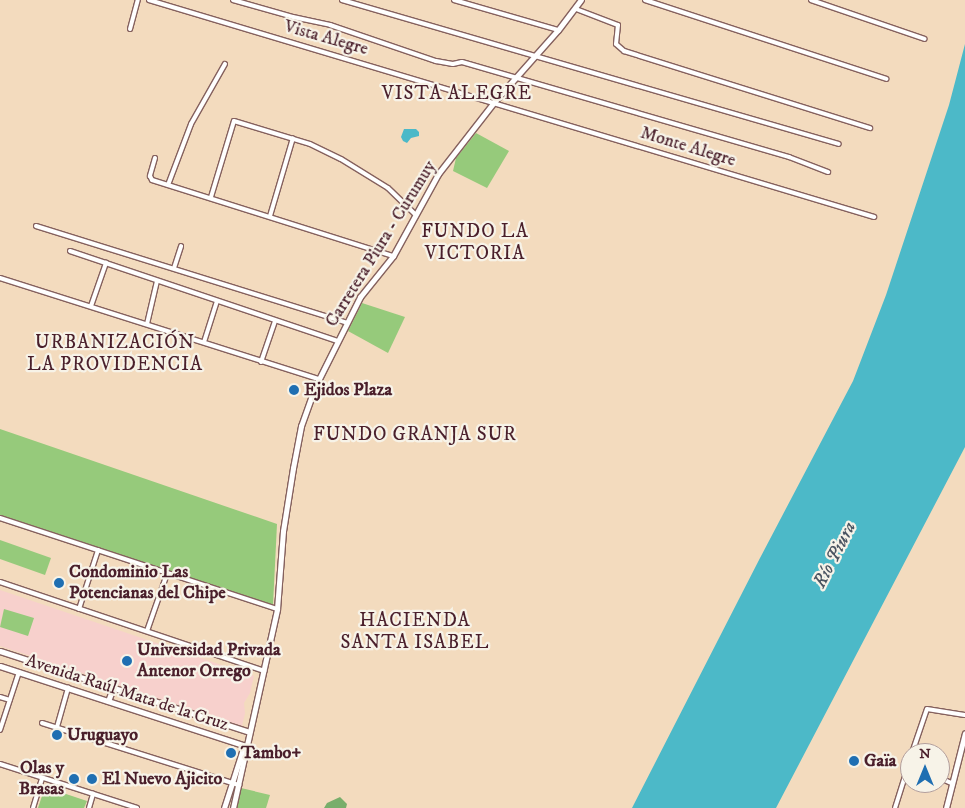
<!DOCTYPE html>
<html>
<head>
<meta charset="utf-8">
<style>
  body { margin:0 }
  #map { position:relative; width:965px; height:808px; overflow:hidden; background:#f3dbbe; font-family:"IM FELL DW Pica",serif }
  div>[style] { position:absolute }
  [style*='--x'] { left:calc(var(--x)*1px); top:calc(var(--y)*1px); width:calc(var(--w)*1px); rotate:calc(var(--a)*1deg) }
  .built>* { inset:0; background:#f7d0cc }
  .green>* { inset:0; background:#96ca7b }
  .forest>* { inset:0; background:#78ae6b }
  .water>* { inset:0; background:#4cb9c8 }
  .roads { filter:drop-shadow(1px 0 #85615e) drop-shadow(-1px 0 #85615e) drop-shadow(0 1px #85615e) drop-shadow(0 -1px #85615e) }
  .minor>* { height:4px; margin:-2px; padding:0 2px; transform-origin:2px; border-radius:2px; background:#fff }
  .secondary>* { height:5px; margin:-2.5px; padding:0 2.5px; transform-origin:2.5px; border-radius:2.5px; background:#fff }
  .dots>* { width:14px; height:14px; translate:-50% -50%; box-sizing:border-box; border:2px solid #f7f3e8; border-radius:50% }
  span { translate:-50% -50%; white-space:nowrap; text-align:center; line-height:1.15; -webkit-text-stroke:4.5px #f7f3e8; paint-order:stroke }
  .street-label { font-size:18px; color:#4a1f2b }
  .poi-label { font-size:18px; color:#4a1f2b; font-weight:700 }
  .left { translate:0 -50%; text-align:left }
  .right { translate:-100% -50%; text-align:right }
  .neighbourhood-label { font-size:19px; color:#4a1f2b; letter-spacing:1px }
  .water-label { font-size:19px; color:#4b5562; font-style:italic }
  .north { position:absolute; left:900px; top:743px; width:50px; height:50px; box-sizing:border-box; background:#f7f3e8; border:1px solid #b29e9c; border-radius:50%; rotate:0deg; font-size:14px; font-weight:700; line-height:20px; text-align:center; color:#4a1f2b }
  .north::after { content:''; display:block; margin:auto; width:18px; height:22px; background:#1f6fb2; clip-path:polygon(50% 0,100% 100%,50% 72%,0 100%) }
</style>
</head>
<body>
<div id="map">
  <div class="built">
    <i style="clip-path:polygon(0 590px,254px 676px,250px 693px,244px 703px,245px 713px,242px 726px,0 646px)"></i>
  </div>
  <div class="green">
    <i style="clip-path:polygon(476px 133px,509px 151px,487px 188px,453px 171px,456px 158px)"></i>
    <i style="clip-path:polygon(362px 303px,405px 317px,388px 353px,348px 331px)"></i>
    <i style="clip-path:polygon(0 429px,277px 524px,273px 605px,0 515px)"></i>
    <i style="clip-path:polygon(0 540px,51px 558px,45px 575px,0 559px)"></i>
    <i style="clip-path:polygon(4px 609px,34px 618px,28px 636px,0 627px)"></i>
    <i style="clip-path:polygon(45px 787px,87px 801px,84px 808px,38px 808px)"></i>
    <i style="clip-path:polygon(241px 788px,270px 795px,266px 808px,236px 808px)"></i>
  </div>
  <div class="forest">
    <i style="clip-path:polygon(340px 797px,347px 804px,346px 808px,324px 808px,327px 803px)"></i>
  </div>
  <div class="water">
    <i style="clip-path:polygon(965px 44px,965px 447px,776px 808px,632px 808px,760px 558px,853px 381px,886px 295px,949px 105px)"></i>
    <i style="clip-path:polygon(404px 129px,416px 129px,419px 132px,419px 136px,411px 138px,407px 143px,403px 141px,401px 137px)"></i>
  </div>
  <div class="roads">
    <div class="minor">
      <i style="--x:149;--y:0;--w:757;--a:16.66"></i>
      <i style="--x:233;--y:0;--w:62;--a:15.8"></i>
      <i style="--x:293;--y:17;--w:38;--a:12"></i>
      <i style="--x:330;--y:25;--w:112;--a:18.8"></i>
      <i style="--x:436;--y:61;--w:17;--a:10"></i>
      <i style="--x:453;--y:64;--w:9;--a:-13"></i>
      <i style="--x:462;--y:62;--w:341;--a:16.2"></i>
      <i style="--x:789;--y:157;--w:42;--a:21"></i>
      <i style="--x:342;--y:0;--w:517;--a:16.16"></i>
      <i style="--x:454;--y:0;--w:108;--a:16.1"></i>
      <i style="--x:645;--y:0;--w:254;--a:18.1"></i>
      <i style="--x:811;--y:0;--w:120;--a:18.9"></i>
      <i style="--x:576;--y:9;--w:45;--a:20.9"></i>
      <i style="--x:618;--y:25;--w:19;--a:96"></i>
      <i style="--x:616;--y:44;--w:11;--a:41"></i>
      <i style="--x:624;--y:51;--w:258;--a:17.4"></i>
      <i style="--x:130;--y:29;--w:30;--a:-75"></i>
      <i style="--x:155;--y:158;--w:19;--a:106"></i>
      <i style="--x:150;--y:176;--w:4;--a:63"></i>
      <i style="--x:152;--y:180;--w:253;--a:17.5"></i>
      <i style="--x:168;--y:185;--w:65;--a:-69.3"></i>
      <i style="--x:191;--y:124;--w:69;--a:-60.5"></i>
      <i style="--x:211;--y:197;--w:79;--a:-73.2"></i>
      <i style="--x:234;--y:121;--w:79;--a:16.8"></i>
      <i style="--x:310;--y:144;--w:34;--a:26"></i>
      <i style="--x:341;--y:159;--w:55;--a:31.7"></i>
      <i style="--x:388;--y:188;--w:37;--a:44"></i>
      <i style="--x:270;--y:216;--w:81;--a:-73.6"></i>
      <i style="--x:36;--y:226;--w:326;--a:17.3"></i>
      <i style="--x:70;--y:251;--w:283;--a:18.6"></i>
      <i style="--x:174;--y:268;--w:23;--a:-72"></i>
      <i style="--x:0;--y:278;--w:334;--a:17.6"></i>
      <i style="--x:91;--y:306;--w:46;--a:-70.8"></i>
      <i style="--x:147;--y:324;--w:44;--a:-76.9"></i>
      <i style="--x:204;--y:342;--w:43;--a:-72.4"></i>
      <i style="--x:261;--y:362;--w:43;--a:-71.1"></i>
      <i style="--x:0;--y:518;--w:292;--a:18.2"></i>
      <i style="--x:0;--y:582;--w:279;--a:18.6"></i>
      <i style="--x:79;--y:609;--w:62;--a:-72.1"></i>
      <i style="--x:147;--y:631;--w:60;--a:-70.7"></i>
      <i style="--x:0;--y:697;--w:10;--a:17"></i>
      <i style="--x:42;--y:723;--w:207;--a:17.5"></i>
      <i style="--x:57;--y:727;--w:41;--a:-74.2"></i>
      <i style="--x:0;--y:730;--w:61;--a:-71.9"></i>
      <i style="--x:912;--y:753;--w:46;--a:-71.2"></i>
      <i style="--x:927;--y:709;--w:38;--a:9"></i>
      <i style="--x:0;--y:764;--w:144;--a:17.8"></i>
      <i style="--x:940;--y:778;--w:12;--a:24"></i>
      <i style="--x:33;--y:808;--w:31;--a:-73"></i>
      <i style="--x:89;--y:808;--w:15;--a:-74"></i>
      <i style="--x:895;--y:808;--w:50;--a:-72.6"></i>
    </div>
    <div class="secondary">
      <i style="--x:0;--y:651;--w:262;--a:18"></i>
      <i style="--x:0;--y:666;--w:259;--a:18"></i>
      <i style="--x:108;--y:701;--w:14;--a:-69"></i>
      <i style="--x:224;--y:808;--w:59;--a:-72.2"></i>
      <i style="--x:242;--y:752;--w:5;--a:-53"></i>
      <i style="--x:233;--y:808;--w:204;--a:-77.5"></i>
      <i style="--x:277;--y:609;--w:78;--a:-85.6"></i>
      <i style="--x:283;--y:531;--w:64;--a:-81"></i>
      <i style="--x:293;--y:468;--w:43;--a:-79.2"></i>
      <i style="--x:301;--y:426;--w:41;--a:-70.3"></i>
      <i style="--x:315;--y:387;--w:101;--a:-63.4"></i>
      <i style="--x:360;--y:297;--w:53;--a:-51.2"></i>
      <i style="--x:393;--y:256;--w:94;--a:-61.2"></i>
      <i style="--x:438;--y:174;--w:91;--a:-52.1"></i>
      <i style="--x:494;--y:102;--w:96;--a:-48.4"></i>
      <i style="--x:558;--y:30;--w:38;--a:-53"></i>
      <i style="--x:946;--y:808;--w:77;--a:-75.8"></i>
    </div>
  </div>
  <div class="dots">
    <i style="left:294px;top:390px;background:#1f6fb2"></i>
    <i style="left:59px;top:583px;background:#1f6fb2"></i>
    <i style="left:127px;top:661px;background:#1f6fb2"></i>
    <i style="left:57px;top:735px;background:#1f6fb2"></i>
    <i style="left:231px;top:753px;background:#1f6fb2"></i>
    <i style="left:854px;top:761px;background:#1f6fb2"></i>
    <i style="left:74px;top:779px;background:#1f6fb2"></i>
    <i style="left:92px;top:779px;background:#1f6fb2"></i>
  </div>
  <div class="street-label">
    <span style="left:326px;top:38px;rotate:16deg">Vista Alegre</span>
    <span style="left:688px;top:147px;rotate:17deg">Monte Alegre</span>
    <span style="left:381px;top:244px;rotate:-58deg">Carretera Piura - Curumuy</span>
    <span style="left:127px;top:693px;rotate:18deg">Avenida Raúl Mata de la Cruz</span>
  </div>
  <div class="poi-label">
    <span class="left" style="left:304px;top:390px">Ejidos Plaza</span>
    <span class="left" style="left:69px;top:583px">Condominio Las<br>Potencianas del Chipe</span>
    <span class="left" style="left:137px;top:661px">Universidad Privada<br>Antenor Orrego</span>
    <span class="left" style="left:67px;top:735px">Uruguayo</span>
    <span class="left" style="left:241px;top:753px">Tambo+</span>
    <span class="left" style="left:864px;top:761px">Gaïa</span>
    <span class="right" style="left:64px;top:779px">Olas y<br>Brasas</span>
    <span class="left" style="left:102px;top:779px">El Nuevo Ajicito</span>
  </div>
  <div class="neighbourhood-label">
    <span style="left:457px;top:94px">VISTA ALEGRE</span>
    <span style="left:475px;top:243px">FUNDO LA<br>VICTORIA</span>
    <span style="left:115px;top:354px">URBANIZACIÓN<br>LA PROVIDENCIA</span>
    <span style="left:415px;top:435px">FUNDO GRANJA SUR</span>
    <span style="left:415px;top:632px">HACIENDA<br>SANTA ISABEL</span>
  </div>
  <div class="water-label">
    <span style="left:835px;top:555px;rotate:-63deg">Río Piura</span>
  </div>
  <div class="north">N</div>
</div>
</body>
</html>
